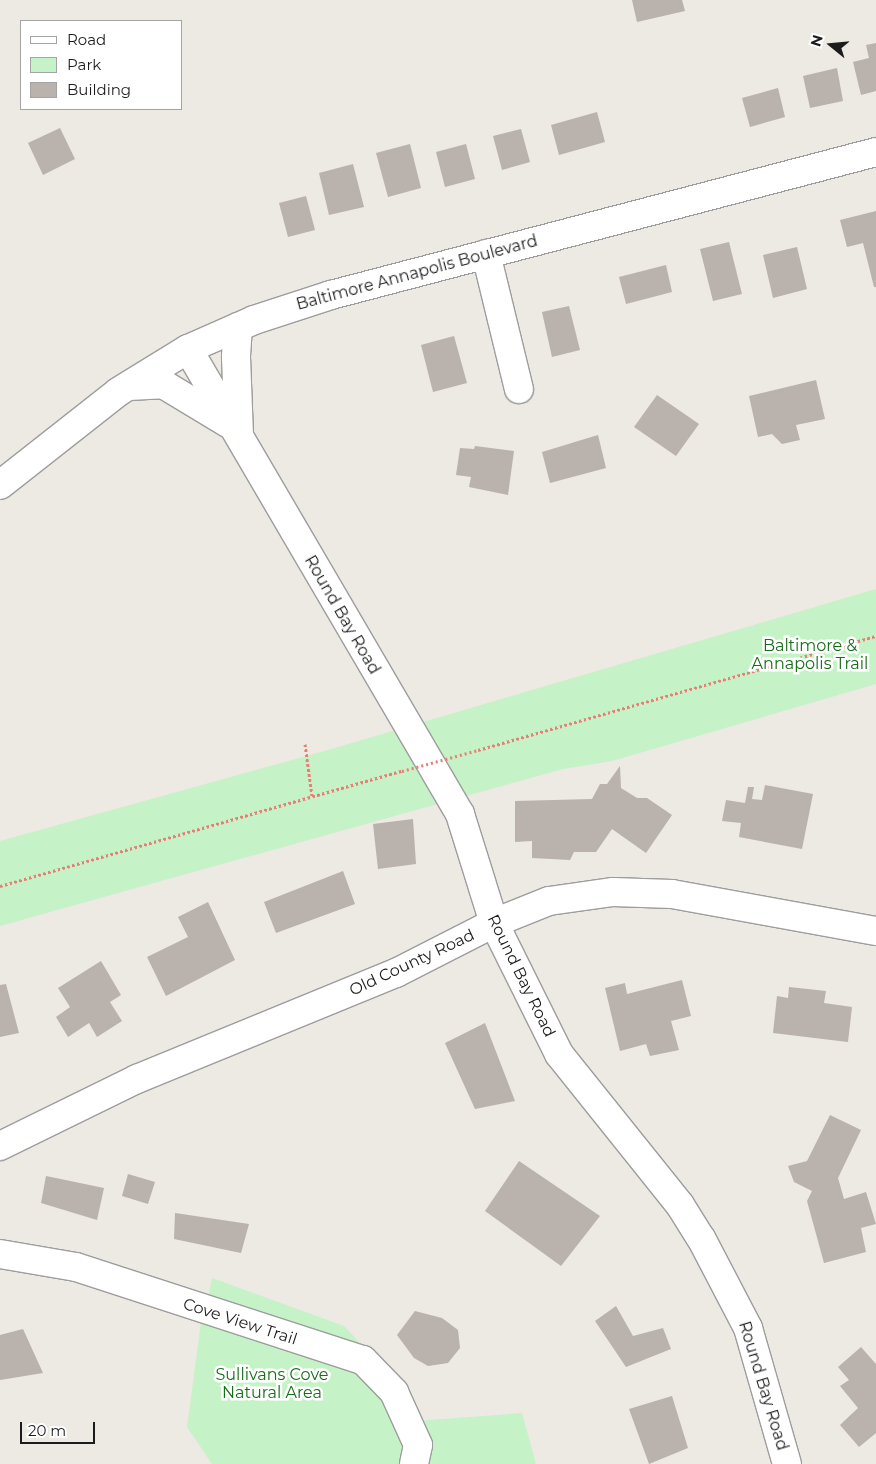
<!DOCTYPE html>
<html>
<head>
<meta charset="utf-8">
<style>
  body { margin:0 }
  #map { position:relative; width:876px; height:1464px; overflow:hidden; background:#ede9e3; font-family:Montserrat,sans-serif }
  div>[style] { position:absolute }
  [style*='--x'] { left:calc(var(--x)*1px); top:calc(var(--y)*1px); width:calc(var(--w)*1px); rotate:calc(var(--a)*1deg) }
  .park>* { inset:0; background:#c5f2c6 }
  .building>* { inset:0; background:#b9b2ad }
  .path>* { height:3px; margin-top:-1.5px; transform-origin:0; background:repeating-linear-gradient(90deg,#e97e78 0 2.5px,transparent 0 5px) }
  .roads { filter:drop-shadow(1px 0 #9d9d9d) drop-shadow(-1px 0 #9d9d9d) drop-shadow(0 1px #9d9d9d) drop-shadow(0 -1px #9d9d9d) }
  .minor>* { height:28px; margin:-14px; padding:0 14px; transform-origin:14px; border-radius:14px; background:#fff }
  .path-bridge>* { height:3px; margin-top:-1.5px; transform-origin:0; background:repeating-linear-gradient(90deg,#e97e78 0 2.5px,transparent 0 5px) }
  span { translate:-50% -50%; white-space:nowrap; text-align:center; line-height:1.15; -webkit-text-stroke:5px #fff; paint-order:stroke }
  .street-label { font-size:16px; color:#1c1c1c }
  .park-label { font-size:16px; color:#186d1a }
  .legend { position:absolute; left:20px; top:20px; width:162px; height:90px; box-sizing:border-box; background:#fff; border:1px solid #a4a4a4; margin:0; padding:6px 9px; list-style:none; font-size:15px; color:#1c1c1c }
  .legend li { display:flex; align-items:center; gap:10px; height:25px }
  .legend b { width:25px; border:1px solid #a4a4a4 }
  .north { position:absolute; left:806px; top:20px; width:50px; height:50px; -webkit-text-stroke:4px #fff; paint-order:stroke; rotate:287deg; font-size:14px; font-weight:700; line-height:20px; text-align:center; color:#1c1c1c }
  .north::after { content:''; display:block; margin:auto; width:18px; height:22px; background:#1c1c1c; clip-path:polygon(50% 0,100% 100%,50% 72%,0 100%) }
  .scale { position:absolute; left:20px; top:1422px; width:75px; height:22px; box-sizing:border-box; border:2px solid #1c1c1c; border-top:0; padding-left:6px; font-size:15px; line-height:18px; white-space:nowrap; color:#1c1c1c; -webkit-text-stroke:4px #fff; paint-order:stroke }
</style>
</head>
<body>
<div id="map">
  <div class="park">
    <i style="clip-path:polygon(876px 589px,876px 684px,612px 761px,563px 769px,0 926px,0 841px,328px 750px)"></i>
    <i style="clip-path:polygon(212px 1278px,344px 1326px,386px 1371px,416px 1421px,522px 1413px,536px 1464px,212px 1464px,187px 1427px,202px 1315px,205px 1315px)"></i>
  </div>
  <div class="building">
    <i style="clip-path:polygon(632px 0,682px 0,685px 11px,637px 22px)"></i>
    <i style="clip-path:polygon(876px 43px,876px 91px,861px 95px,853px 62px,869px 58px,866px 45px)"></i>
    <i style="clip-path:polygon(837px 68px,843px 101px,810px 108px,803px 76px)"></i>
    <i style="clip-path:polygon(778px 88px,785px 117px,750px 127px,742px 98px)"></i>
    <i style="clip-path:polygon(597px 112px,605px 142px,559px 155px,551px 125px)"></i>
    <i style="clip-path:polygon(60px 128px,75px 159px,43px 175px,28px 143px)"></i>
    <i style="clip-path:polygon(521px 129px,530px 162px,502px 170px,493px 136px)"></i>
    <i style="clip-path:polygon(410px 144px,421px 188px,388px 197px,376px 153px)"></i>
    <i style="clip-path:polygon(466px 144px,475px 179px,445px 187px,436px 152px)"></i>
    <i style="clip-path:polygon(353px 164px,364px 207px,329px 215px,319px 173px)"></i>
    <i style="clip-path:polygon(306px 196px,315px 230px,288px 237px,279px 203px)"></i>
    <i style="clip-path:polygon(876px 211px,876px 287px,874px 287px,863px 243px,847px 247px,840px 220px)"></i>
    <i style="clip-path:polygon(729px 242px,742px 294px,713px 301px,700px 249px)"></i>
    <i style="clip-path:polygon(797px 247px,807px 289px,773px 298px,763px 255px)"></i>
    <i style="clip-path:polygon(666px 265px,672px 292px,626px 304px,619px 277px)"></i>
    <i style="clip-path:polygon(569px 306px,580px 350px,552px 357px,542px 312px)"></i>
    <i style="clip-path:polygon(454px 336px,467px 383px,433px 392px,421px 345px)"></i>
    <i style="clip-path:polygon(816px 380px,825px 419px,796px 425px,800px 440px,782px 444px,772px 434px,758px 437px,749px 396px)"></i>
    <i style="clip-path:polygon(657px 395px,699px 424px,676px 456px,634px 427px)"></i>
    <i style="clip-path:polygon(598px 435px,606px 468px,550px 483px,542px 452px)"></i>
    <i style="clip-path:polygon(475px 446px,514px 451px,508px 495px,469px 487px,471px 477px,456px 475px,460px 448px,474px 449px)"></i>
    <i style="clip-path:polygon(620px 766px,621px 788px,637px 798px,647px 798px,672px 815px,646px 853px,612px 829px,596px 852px,574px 852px,570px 860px,532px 858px,532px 841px,515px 842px,515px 801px,592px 799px,600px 784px,607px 784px)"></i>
    <i style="clip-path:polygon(765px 785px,813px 794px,802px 849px,739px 837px,741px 823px,722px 821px,726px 800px,745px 803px,748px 787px,754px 787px,752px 799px,762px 800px)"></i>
    <i style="clip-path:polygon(413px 819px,416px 864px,378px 869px,373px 824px)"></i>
    <i style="clip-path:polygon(343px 871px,355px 904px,276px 933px,264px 902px)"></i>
    <i style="clip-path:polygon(208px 902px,235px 960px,166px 996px,147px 957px,188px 937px,178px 917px)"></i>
    <i style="clip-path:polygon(101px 961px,121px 995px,110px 1002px,122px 1021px,97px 1037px,89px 1023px,68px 1037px,56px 1017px,70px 1007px,58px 988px)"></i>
    <i style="clip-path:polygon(682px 980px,691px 1016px,671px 1021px,679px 1050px,650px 1056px,646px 1044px,620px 1051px,605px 988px,625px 983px,627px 994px)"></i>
    <i style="clip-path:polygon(6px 984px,19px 1033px,0 1037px,0 985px)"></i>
    <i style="clip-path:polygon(789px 987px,826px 991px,824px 1003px,852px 1007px,848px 1042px,773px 1033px,777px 996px,788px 998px)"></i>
    <i style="clip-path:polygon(485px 1023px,515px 1101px,475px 1109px,445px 1043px)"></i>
    <i style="clip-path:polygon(830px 1115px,861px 1130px,838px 1178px,844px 1199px,866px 1192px,876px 1224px,861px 1228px,866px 1252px,824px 1263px,807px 1201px,812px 1191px,794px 1182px,788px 1166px,807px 1161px)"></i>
    <i style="clip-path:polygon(519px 1161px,600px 1216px,561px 1266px,485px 1211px)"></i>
    <i style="clip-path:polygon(128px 1174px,155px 1182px,148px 1204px,122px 1196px)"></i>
    <i style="clip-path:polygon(46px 1176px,104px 1188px,97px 1220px,41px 1203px)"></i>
    <i style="clip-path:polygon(175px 1213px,249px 1224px,241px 1253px,174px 1239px)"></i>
    <i style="clip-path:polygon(616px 1306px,633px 1336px,663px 1328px,671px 1349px,626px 1367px,595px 1321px)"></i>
    <i style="clip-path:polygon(415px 1311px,442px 1318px,458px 1330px,460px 1348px,448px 1363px,428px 1366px,414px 1358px,397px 1335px)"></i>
    <i style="clip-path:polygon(23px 1329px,43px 1373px,0 1380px,0 1335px)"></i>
    <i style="clip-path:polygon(861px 1347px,876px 1364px,876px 1433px,859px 1447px,840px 1425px,858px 1408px,840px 1386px,849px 1380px,838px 1367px)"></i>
    <i style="clip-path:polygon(672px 1396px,688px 1448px,649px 1464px,629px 1409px)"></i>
  </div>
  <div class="path">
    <i style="--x:305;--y:744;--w:52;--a:82.3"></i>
    <i style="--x:478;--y:750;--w:414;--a:-16"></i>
    <i style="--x:0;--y:886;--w:418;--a:-16"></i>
  </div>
  <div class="roads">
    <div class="minor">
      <i style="--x:486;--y:254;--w:139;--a:76.3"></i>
      <i style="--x:238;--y:327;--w:30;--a:94"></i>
      <i style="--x:236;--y:357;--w:77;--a:87.8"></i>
      <i style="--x:188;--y:349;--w:539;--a:59.67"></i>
      <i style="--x:460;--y:814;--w:114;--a:72.7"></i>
      <i style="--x:494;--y:923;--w:146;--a:63.6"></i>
      <i style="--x:559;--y:1054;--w:193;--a:51.3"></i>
      <i style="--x:680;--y:1205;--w:39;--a:58"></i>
      <i style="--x:701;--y:1238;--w:102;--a:62.4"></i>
      <i style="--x:748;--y:1328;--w:141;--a:74"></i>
      <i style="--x:129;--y:386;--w:34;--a:-3"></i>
      <i style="--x:163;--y:384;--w:77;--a:31.2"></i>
      <i style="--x:0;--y:485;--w:150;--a:-38.2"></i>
      <i style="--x:118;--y:392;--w:82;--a:-31.6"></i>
      <i style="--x:188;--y:349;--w:72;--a:-23.7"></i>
      <i style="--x:254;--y:320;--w:81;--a:-18"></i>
      <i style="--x:331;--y:295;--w:563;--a:-14.7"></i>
      <i style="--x:0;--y:1146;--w:153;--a:-26.1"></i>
      <i style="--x:137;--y:1079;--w:280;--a:-22.3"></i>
      <i style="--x:396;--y:973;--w:110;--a:-27"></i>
      <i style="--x:494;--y:923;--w:59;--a:-21.8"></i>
      <i style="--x:549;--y:901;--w:65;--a:-8"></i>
      <i style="--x:613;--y:892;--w:59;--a:1.9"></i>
      <i style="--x:672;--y:894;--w:207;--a:10.3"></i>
      <i style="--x:0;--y:1254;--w:77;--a:9.7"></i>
      <i style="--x:76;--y:1267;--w:302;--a:18"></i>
      <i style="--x:363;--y:1360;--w:45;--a:45.9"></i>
      <i style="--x:394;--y:1392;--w:58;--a:65.6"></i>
      <i style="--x:418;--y:1445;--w:19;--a:102"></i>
    </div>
  </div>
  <div class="path-bridge">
    <i style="--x:402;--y:771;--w:79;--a:-15.4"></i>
  </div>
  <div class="street-label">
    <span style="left:417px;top:273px;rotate:-15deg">Baltimore Annapolis Boulevard</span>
    <span style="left:342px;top:615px;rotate:60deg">Round Bay Road</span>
    <span style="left:412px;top:963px;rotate:-25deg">Old County Road</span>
    <span style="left:521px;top:976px;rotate:64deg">Round Bay Road</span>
    <span style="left:240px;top:1322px;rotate:18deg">Cove View Trail</span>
    <span style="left:763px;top:1386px;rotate:73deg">Round Bay Road</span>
  </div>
  <div class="park-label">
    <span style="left:810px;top:655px">Baltimore &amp;<br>Annapolis Trail</span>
    <span style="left:272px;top:1384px">Sullivans Cove<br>Natural Area</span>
  </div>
  <ul class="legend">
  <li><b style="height:6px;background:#fff"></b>Road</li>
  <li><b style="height:14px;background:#c5f2c6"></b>Park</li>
  <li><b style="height:14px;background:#b9b2ad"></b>Building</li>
  </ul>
  <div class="north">N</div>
  <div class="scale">20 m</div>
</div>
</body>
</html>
